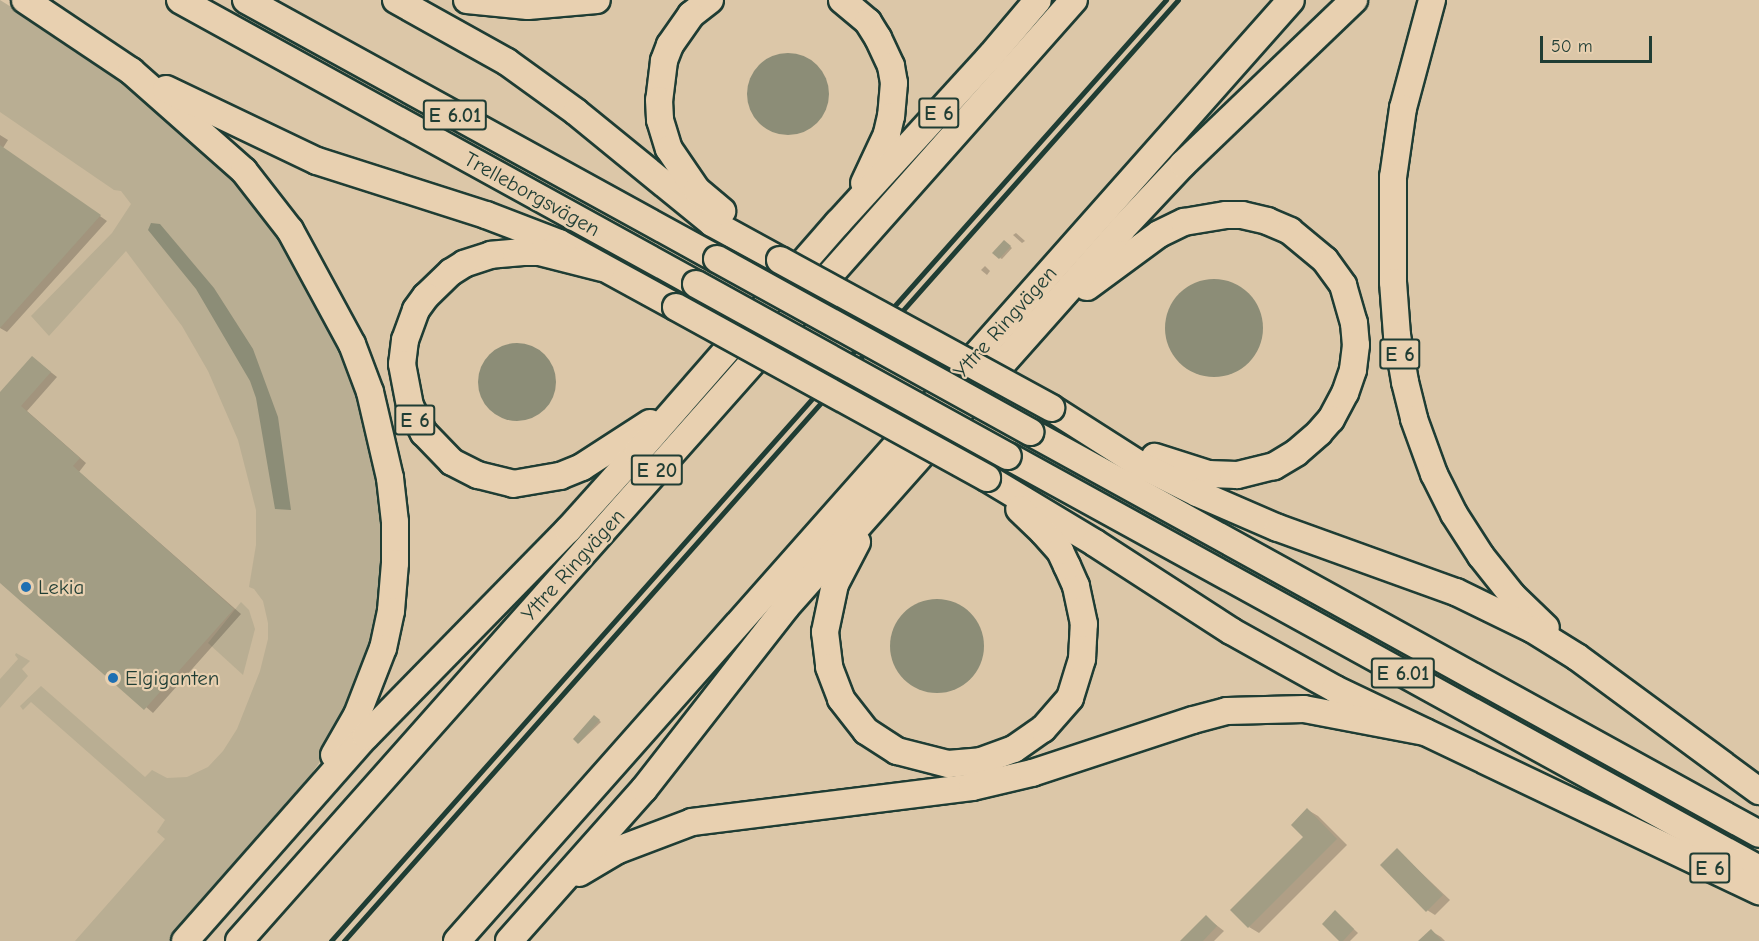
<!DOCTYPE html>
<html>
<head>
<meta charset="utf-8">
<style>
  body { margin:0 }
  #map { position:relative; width:1759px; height:941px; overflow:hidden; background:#dcc7a8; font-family:"Comic Neue",sans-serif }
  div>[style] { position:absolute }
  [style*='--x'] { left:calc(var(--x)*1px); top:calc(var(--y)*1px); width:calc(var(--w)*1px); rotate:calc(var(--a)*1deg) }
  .built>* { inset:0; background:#cbba9d }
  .green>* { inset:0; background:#b9ae93 }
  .water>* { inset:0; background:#8c8d77 }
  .round { border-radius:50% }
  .shadow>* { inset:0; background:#0003 }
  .building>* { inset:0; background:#a29d84 }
  .roads { filter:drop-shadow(2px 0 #1f3d34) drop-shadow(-2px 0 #1f3d34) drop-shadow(0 2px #1f3d34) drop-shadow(0 -2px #1f3d34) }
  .highway>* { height:26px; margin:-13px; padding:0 13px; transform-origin:13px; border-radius:13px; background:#e8d0b0 }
  .rail>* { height:4.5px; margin:-2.25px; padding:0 2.25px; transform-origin:2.25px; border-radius:2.25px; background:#1f3d34 }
  .bridges { filter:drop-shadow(2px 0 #1f3d34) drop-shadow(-2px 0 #1f3d34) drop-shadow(0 2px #1f3d34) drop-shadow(0 -2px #1f3d34) }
  .highway-bridge>* { height:26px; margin:-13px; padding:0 13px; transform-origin:13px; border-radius:13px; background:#e8d0b0 }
  .dots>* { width:16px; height:16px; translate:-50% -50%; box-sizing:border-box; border:3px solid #e8d0b0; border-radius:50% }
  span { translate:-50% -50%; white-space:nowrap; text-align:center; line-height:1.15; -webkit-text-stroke:4.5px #e8d0b0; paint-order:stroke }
  .shield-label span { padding:2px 4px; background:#e8d0b0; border:2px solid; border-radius:4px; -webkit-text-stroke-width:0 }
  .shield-label { font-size:20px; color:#1f3d34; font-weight:700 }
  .street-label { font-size:21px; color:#1f3d34 }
  .poi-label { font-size:21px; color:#1f3d34 }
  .left { translate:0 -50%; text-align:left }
  .scale { position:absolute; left:1540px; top:36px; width:112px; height:27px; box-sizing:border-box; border:3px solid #1f3d34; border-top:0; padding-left:8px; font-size:18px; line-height:21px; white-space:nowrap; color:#1f3d34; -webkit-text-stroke:4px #e8d0b0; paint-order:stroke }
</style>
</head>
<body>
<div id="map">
  <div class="built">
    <i style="clip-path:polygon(0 27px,370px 469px,152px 941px,0 941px)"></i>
  </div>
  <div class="green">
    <i style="clip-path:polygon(0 0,123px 77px,180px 121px,265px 211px,359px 381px,387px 519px,376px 640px,341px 732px,300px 790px,169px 941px,75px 941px,165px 839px,157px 832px,165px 820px,31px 702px,23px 710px,20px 706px,41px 686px,145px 777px,152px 770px,167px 778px,187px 777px,208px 767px,223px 751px,237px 729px,260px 671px,268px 639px,268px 623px,263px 601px,254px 589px,249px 587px,256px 545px,256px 510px,238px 440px,208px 371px,182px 326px,126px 251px,49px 336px,31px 316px,112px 233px,131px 204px,121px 191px,114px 190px,0 112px)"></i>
    <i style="clip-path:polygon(241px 602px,249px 610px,255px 629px,243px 675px,208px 643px)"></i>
    <i style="clip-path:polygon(16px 653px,30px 661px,22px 669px,28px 676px,0 708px,0 679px,18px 659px,15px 655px)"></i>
  </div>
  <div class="water">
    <i class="round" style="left:747px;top:53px;width:82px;height:82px"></i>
    <i style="clip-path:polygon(151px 223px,160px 224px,214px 288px,253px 349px,278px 417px,291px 510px,275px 509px,256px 398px,250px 381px,196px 289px,148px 230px)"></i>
    <i class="round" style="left:1165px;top:279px;width:98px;height:98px"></i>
    <i class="round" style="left:478px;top:343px;width:78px;height:78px"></i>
    <i class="round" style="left:890px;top:599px;width:94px;height:94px"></i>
  </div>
  <div class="shadow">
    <i style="clip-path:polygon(0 135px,8px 140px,3px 148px,107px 221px,7px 332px,0 328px)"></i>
    <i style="clip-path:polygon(1016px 233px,1025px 241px,1022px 243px,1013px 235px)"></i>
    <i style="clip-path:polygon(1006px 243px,1012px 248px,1002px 259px,1000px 258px)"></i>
    <i style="clip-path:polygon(985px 266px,990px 271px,987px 275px,981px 270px)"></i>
    <i style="clip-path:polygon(33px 358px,57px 377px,27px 411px,86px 463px,79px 472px,241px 614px,153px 713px,0 581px,0 395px)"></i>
    <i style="clip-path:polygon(596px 718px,601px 722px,579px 743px,575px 739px)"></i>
    <i style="clip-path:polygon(1308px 810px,1318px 816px,1347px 845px,1259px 933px,1249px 927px,1305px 837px)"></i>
    <i style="clip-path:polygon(1397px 850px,1450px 900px,1435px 915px,1427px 910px)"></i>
    <i style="clip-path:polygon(1336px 912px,1358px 933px,1350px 941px,1341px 941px)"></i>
    <i style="clip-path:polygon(1206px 917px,1224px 931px,1214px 941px,1182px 941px)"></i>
    <i style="clip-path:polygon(1431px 931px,1441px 937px,1445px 941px,1421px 941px)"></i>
  </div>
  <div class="building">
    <i style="clip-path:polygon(0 145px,101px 215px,0 328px)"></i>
    <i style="clip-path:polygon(1004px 240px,1011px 246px,999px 259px,992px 253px)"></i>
    <i style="clip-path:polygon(32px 356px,51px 372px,21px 406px,80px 458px,73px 466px,234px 609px,144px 710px,0 583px,0 392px)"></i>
    <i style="clip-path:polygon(594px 715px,600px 720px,578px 744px,573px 739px)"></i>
    <i style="clip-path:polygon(1307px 808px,1337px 839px,1248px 928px,1230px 910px,1303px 837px,1291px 825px)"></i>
    <i style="clip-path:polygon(1397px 848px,1443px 895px,1426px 912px,1380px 865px)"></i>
    <i style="clip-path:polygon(1335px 910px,1354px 929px,1343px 941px,1339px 941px,1322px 924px)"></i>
    <i style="clip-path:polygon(1206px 915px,1217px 926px,1203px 941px,1180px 941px)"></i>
    <i style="clip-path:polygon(1431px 929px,1442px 941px,1418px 941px)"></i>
  </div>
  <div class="roads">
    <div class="highway">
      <i style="--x:25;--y:0;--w:128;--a:33.8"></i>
      <i style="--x:131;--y:71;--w:151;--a:41.5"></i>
      <i style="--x:244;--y:171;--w:75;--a:52.1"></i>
      <i style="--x:290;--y:230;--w:130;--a:61.5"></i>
      <i style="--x:352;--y:344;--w:51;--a:69.4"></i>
      <i style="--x:370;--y:392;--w:88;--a:76.9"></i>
      <i style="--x:390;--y:478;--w:44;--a:83.5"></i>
      <i style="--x:395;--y:522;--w:41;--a:90"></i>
      <i style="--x:395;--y:563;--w:48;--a:94.8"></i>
      <i style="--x:391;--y:611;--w:38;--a:102"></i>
      <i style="--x:383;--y:648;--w:72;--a:111.2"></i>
      <i style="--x:357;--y:715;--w:46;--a:119.9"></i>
      <i style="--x:180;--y:0;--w:589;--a:28.83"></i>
      <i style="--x:246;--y:0;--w:538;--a:28.81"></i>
      <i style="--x:396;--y:0;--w:127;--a:29.2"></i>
      <i style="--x:507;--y:62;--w:85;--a:35.9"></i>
      <i style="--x:576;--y:112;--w:176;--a:39.2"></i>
      <i style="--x:712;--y:223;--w:77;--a:28.6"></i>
      <i style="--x:467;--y:0;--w:61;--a:5.6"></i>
      <i style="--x:528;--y:6;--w:69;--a:-5"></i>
      <i style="--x:710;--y:0;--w:24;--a:142"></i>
      <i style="--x:691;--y:15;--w:37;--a:125"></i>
      <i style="--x:670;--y:45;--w:17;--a:111"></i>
      <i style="--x:664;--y:61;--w:39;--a:97"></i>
      <i style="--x:659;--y:100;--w:20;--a:87"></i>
      <i style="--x:660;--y:120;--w:30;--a:73"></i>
      <i style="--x:669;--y:149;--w:50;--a:55.7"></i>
      <i style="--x:697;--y:190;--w:33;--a:40"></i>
      <i style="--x:842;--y:0;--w:34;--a:40"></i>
      <i style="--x:868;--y:22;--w:19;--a:58"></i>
      <i style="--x:878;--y:38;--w:31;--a:65"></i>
      <i style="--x:891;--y:66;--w:17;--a:80"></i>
      <i style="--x:894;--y:83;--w:33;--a:95"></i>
      <i style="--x:891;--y:116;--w:18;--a:103"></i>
      <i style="--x:887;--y:134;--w:54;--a:115.1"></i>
      <i style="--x:1432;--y:0;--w:112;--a:105"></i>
      <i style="--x:1403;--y:108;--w:70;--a:98.2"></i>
      <i style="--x:1393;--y:177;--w:105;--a:90"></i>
      <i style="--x:1393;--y:282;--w:53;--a:85.7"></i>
      <i style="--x:1397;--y:335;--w:48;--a:80.3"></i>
      <i style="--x:1405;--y:382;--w:38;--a:76"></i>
      <i style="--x:1414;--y:419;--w:59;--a:70"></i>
      <i style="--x:1434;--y:474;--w:45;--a:63.4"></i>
      <i style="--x:1454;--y:514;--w:50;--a:57.3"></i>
      <i style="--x:1481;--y:556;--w:50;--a:51.5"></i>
      <i style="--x:1512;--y:595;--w:47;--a:44.1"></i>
      <i style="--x:166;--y:89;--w:167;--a:25.5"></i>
      <i style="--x:317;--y:161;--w:177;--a:17.7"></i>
      <i style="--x:486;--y:215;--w:78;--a:21"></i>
      <i style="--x:559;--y:243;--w:133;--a:28.7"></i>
      <i style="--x:602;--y:268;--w:65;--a:-165.7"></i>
      <i style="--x:539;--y:252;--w:16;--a:180"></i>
      <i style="--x:523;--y:252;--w:32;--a:175"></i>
      <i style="--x:491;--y:255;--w:28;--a:162"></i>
      <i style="--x:464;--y:264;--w:15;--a:148"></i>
      <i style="--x:451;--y:272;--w:35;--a:136"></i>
      <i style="--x:426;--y:296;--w:17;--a:126"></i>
      <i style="--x:416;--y:310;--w:32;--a:110"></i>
      <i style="--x:405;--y:340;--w:24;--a:97"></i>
      <i style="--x:402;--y:364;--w:43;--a:79.2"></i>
      <i style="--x:410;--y:406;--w:30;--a:63"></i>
      <i style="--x:424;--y:433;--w:40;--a:46"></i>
      <i style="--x:452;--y:462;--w:29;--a:27"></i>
      <i style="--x:478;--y:475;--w:36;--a:14"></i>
      <i style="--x:513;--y:484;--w:48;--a:-9.7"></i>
      <i style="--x:560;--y:476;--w:24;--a:-22"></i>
      <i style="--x:582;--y:467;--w:81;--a:-32.9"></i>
      <i style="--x:1087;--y:287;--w:89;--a:-36.4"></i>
      <i style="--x:1159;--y:234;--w:28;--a:-26"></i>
      <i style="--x:1184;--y:222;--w:43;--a:-9.5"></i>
      <i style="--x:1226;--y:215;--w:16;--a:0"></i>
      <i style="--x:1242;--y:215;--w:26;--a:13"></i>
      <i style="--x:1267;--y:221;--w:25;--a:23"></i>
      <i style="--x:1290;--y:231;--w:45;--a:39.6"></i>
      <i style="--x:1325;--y:260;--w:31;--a:54"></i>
      <i style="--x:1343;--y:285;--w:40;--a:74"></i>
      <i style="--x:1354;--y:323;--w:22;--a:85"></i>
      <i style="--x:1356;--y:345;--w:25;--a:97"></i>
      <i style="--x:1353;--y:370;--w:24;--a:109"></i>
      <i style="--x:1345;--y:393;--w:30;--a:118"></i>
      <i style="--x:1331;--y:419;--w:18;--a:131"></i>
      <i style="--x:1319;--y:433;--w:30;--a:139"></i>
      <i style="--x:1296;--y:453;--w:26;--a:149"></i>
      <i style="--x:1274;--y:466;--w:38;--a:166"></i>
      <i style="--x:1237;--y:475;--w:29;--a:-178"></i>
      <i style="--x:1208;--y:474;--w:56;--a:-162.2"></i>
      <i style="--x:1051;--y:408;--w:104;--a:32.5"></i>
      <i style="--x:1139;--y:464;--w:65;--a:26.6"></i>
      <i style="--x:1197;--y:493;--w:88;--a:23.4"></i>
      <i style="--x:1278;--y:528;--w:189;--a:19.8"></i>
      <i style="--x:1456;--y:592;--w:85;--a:26"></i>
      <i style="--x:1532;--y:629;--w:53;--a:31.9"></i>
      <i style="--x:1577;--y:657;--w:226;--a:36.4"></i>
      <i style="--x:1030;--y:432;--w:832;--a:28.87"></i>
      <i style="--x:1008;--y:456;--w:857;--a:28.81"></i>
      <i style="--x:987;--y:478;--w:126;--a:31"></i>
      <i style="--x:1095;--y:543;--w:162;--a:32.9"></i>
      <i style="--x:1231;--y:631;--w:119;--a:29.1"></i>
      <i style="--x:1335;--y:689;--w:470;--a:25.5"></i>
      <i style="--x:857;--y:542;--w:47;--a:117.6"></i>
      <i style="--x:835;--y:584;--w:49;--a:101.8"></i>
      <i style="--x:825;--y:632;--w:35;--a:83"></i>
      <i style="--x:829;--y:667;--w:34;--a:69"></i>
      <i style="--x:841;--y:699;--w:41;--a:52"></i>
      <i style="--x:866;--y:731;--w:37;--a:33"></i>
      <i style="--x:897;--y:751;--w:53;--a:14.3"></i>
      <i style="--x:948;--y:764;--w:33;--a:-5"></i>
      <i style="--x:981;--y:761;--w:35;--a:-20"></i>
      <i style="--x:1014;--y:749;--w:35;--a:-35"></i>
      <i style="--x:1043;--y:729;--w:41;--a:-48.9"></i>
      <i style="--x:1070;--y:698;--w:41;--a:-72.9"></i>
      <i style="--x:1082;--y:659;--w:35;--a:-87"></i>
      <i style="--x:1084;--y:624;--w:39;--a:-102"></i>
      <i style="--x:1076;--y:586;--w:22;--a:-114"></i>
      <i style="--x:1067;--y:566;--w:17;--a:-115"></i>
      <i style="--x:1060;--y:551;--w:25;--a:-132"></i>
      <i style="--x:1043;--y:532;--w:33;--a:-136"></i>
      <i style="--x:579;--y:873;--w:45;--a:-30.5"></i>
      <i style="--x:618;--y:850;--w:79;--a:-20.7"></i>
      <i style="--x:692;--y:822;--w:282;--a:-7.1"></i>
      <i style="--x:972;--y:787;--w:62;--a:-13.1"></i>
      <i style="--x:1032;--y:773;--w:169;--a:-18.2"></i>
      <i style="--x:1193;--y:720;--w:35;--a:-15"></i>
      <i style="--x:1227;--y:711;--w:77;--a:-1.5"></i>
      <i style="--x:1304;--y:709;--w:123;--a:10.8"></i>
      <i style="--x:185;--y:941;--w:273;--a:-48.6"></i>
      <i style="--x:366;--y:736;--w:289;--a:-45.6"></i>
      <i style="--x:568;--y:530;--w:105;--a:-48.1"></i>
      <i style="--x:638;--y:452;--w:304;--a:-48.9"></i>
      <i style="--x:838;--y:223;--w:222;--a:-47.6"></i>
      <i style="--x:988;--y:59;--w:77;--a:-49.7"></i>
      <i style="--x:239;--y:941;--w:1258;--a:-48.42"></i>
      <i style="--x:457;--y:941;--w:1257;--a:-48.45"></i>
      <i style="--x:509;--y:941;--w:203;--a:-48.4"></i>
      <i style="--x:644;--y:789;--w:231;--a:-52"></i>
      <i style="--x:786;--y:607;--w:506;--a:-48.37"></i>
      <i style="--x:1122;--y:229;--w:89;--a:-46.8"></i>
      <i style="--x:1183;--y:164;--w:237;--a:-43.8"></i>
    </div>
  </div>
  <div class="rail">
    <i style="--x:331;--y:941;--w:1258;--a:-48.42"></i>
    <i style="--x:344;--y:941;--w:1257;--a:-48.45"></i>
  </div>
  <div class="bridges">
    <div class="highway-bridge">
      <i style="--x:717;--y:259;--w:358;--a:28.9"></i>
      <i style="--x:780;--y:260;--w:309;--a:28.6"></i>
      <i style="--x:696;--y:284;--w:356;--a:28.9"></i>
      <i style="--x:676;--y:307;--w:355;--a:28.8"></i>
    </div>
  </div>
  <div class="dots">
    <i style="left:26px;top:587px;background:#1f6fb2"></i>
    <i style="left:113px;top:678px;background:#1f6fb2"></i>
  </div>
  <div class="shield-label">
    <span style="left:939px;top:113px">E 6</span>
    <span style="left:455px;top:115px">E 6.01</span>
    <span style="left:1400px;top:354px">E 6</span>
    <span style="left:415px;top:420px">E 6</span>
    <span style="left:657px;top:470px">E 20</span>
    <span style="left:1403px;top:673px">E 6.01</span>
    <span style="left:1710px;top:868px">E 6</span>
  </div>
  <div class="street-label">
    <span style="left:532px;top:194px;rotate:29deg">Trelleborgsvägen</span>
    <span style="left:1005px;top:322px;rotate:-48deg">Yttre Ringvägen</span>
    <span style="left:573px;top:565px;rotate:-48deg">Yttre Ringvägen</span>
  </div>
  <div class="poi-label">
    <span class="left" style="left:38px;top:587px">Lekia</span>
    <span class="left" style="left:125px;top:678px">Elgiganten</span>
  </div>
  <div class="scale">50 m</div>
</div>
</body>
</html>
